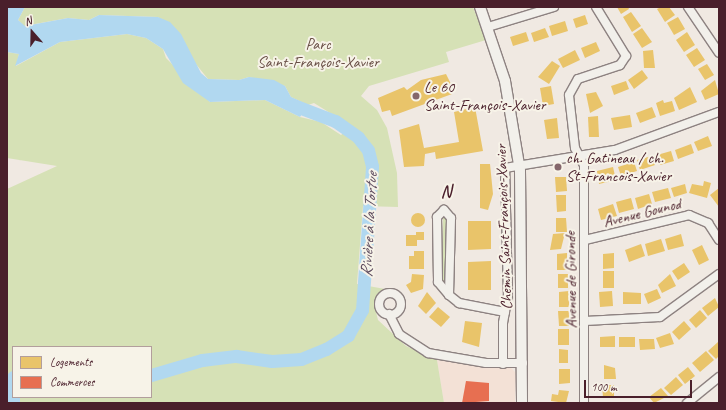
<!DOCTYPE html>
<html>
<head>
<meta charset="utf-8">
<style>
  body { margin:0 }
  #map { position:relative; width:726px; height:410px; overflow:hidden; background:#f0e9e2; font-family:Caveat,sans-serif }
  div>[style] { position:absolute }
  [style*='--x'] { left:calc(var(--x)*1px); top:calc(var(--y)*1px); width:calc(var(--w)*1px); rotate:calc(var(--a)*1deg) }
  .built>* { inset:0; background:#f3e1d6 }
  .green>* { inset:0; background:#d6e1b6 }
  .water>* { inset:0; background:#b1d8f0 }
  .homes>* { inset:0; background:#e9c46a }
  .round { border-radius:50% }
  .shops>* { inset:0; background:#e76f51 }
  .river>* { height:13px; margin:-6.5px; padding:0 6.5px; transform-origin:6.5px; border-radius:6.5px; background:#b1d8f0 }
  .roads { filter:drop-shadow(1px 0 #8d8281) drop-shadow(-1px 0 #8d8281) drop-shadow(0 1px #8d8281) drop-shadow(0 -1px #8d8281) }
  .minor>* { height:8px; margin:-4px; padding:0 4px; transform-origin:4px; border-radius:4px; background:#f2f0eb }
  .minor>.ring { margin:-4px; padding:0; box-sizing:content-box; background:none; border:8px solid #f2f0eb; border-radius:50% }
  .tertiary>* { height:10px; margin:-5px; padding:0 5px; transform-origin:5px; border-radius:5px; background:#f2f0eb }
  .dots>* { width:11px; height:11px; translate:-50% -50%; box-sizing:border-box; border:2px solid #f7f3e8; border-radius:50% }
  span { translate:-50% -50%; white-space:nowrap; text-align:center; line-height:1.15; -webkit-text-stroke:4px #f7f3e8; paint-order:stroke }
  .park-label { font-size:16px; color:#684e45 }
  .poi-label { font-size:16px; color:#4a1f2b }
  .left { translate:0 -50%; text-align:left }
  .street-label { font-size:16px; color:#4a1f2b }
  .neighbourhood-label { font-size:17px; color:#4a1f2b; font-weight:700 }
  .water-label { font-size:17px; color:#5d4b5e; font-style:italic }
  .frame { position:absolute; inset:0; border:8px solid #4a1f2b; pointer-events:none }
  .legend { position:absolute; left:12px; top:346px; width:140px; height:52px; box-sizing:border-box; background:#f7f3e8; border:1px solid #b29e9c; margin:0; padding:5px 7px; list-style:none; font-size:12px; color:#4a1f2b }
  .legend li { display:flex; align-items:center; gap:8px; height:20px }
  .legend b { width:20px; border:1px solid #b29e9c }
  .north { position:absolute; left:12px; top:12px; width:40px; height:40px; -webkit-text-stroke:3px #f7f3e8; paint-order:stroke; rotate:340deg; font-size:11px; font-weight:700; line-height:16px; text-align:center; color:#4a1f2b }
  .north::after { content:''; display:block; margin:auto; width:14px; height:18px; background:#4a1f2b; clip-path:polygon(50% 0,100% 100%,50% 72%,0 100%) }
  .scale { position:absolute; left:584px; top:380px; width:108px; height:18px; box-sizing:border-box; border:2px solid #4a1f2b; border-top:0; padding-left:5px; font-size:12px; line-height:14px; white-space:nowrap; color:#4a1f2b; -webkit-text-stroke:3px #f7f3e8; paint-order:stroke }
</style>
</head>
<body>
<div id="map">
  <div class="built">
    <i style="clip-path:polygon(437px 360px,510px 367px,516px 373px,515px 403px,444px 403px)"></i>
  </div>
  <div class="green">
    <i style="clip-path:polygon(evenodd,25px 7px,473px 7px,486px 40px,446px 52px,449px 62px,369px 86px,361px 96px,377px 110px,387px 128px,397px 173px,398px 207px,363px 206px,357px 284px,385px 289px,374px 304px,378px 320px,406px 346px,437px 360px,444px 403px,7px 403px,7px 189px,57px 166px,7px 158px,7px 52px,19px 54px,16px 66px,60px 42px,127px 34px,146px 38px,163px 49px,166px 58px,210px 102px,265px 100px,300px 117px,321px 122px,341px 135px,351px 126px,314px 103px,308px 105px,291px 97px,285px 86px,249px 77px,239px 80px,208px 79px,158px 17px,99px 15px,89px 20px,68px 18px,24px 26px,18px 20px,25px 7px,13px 347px,151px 347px,151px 397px,13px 397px,13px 347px)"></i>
    <i style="clip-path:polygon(443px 215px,448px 216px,448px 287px,442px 280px)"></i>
  </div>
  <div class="water">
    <i style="clip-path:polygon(7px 7px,25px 7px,18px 20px,25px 26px,68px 18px,89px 20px,99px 15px,158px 17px,170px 22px,181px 34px,201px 73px,208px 79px,239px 80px,249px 77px,274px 80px,285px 86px,291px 97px,308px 105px,300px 117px,265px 100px,210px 102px,183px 83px,163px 49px,146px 38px,127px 34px,60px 42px,15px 66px,19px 54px,7px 52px)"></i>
  </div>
  <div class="homes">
    <i style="clip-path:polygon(617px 7px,628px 7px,629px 9px,621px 14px)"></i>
    <i style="clip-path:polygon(661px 7px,669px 7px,675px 15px,665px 22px,657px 9px)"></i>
    <i style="clip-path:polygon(631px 12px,641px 26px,632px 32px,623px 17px)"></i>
    <i style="clip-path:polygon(585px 15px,588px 24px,576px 28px,573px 19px)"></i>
    <i style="clip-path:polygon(678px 17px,685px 29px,674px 35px,667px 23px)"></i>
    <i style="clip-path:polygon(565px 21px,568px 31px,552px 36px,549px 26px)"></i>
    <i style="clip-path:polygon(545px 28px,549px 37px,534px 42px,531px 33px)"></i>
    <i style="clip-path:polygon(642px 28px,652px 42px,642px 48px,633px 34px)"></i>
    <i style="clip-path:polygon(526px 32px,529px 41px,513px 46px,510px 37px)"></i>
    <i style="clip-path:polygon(687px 32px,695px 45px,684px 52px,676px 40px)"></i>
    <i style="clip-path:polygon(596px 42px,600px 51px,585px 58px,581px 48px)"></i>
    <i style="clip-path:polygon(697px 48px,705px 60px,694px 67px,686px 55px)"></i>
    <i style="clip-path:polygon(575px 50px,580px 60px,563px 68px,558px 59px)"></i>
    <i style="clip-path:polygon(653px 50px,655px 68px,644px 68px,643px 51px)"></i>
    <i style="clip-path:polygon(552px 61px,560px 66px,549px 84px,538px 77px)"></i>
    <i style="clip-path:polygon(707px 64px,714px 75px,705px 80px,698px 69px)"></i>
    <i style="clip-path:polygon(642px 70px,648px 78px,634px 89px,628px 80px)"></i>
    <i style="clip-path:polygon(446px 74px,454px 90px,452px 94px,392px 116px,390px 110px,382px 112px,378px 98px,404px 87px,407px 90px,421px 80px)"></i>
    <i style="clip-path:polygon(715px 80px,719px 94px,705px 100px,701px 91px)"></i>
    <i style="clip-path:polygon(626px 81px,629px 89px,614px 95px,611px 86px)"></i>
    <i style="clip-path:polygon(551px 86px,554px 104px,543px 106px,540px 88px)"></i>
    <i style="clip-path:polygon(690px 87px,697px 102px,679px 110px,674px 98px)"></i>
    <i style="clip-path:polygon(596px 92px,603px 106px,590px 113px,586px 94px)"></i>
    <i style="clip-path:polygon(663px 100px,664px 103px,672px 101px,675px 111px,660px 116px,656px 103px)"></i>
    <i style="clip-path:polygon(475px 107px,483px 151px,436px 159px,435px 152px,425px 154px,424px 166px,404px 167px,399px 130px,419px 124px,424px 148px,459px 142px,454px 112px)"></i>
    <i style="clip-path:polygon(652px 107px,656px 117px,640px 123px,636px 113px)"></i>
    <i style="clip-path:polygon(630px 115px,632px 127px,614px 130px,611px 118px)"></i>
    <i style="clip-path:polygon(598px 116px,599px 137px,589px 137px,588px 117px)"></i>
    <i style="clip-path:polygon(557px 118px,559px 138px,547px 139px,544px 120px)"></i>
    <i style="clip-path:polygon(708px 136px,712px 146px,698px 151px,694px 142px)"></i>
    <i style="clip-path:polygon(691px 144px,694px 153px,678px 159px,675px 150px)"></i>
    <i style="clip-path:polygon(671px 151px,674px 161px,660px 165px,657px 155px)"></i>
    <i style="clip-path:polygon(652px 156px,655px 165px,640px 170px,637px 160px)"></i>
    <i style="clip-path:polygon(634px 162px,637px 171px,621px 176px,618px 167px)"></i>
    <i style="clip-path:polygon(480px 164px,490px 164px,493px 194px,488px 210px,480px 208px)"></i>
    <i style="clip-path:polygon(613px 167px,616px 180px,599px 184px,597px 171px)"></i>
    <i style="clip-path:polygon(555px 177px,566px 177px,567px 191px,556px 192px)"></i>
    <i style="clip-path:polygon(704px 181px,711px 183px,707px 198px,689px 193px,692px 184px,703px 186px)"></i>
    <i style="clip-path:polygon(685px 184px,687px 193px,674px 197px,671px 188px)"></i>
    <i style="clip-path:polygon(668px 188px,671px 198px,655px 202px,652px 192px)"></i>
    <i style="clip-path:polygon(719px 188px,719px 207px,710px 195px)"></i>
    <i style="clip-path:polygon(649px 194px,652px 204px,638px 209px,635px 198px)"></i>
    <i style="clip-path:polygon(556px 195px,566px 195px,566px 211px,557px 212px)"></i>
    <i style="clip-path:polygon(631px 198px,634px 209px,619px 213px,616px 202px)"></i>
    <i style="clip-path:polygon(613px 204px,617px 216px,601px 220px,598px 209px)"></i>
    <i class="round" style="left:411px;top:213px;width:14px;height:14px"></i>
    <i style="clip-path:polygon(556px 218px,566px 218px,567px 232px,556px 232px)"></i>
    <i style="clip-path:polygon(468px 221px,491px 221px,491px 249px,468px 250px)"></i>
    <i style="clip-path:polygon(416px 232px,424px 232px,424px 240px,417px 240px,417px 246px,406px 246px,406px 235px,416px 235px)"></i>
    <i style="clip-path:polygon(565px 233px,561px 249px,550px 250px,553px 234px)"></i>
    <i style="clip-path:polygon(681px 234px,684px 246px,668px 250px,665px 239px)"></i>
    <i style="clip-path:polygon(661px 239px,665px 251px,648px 256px,645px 244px)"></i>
    <i style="clip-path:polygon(641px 244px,645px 256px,629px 262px,625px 250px)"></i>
    <i style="clip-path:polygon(702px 245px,709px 260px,699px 265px,692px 250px)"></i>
    <i style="clip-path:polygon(414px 251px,424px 251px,424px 269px,409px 269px,409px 256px,414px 256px)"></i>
    <i style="clip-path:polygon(567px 253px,567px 270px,557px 270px,557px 254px)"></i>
    <i style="clip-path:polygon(614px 253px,614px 268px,603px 269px,603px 254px)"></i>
    <i style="clip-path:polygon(491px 261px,491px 290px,468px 290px,468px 262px)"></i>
    <i style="clip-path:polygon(684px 263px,690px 272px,678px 280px,672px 271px)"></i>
    <i style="clip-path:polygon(603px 271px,614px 271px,614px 288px,603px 288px)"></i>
    <i style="clip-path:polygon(412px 274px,424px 275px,423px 289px,411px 293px,406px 285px,411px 282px)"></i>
    <i style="clip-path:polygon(558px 274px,568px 274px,568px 288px,558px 288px)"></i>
    <i style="clip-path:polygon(670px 274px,676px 286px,662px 293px,658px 285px)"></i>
    <i style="clip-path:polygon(657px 289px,661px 298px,648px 304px,644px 294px)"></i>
    <i style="clip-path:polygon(569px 291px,569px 307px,559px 307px,559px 292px)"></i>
    <i style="clip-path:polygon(612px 291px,613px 306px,600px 307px,599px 292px)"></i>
    <i style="clip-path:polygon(427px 292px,436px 303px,426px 314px,418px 306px)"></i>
    <i style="clip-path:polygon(623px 292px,641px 293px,641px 304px,623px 304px)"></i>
    <i style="clip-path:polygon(715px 298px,719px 307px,708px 316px,702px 308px)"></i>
    <i style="clip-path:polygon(438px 307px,450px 317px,441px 327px,429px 317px)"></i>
    <i style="clip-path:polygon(700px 310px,707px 318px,696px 328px,689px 320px)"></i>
    <i style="clip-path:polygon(558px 311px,569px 311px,569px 326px,559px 326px)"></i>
    <i style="clip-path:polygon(465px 321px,482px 323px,479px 347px,462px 342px)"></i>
    <i style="clip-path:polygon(684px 321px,691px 329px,679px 340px,672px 332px)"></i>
    <i style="clip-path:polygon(558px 329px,569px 329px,569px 345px,558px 345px)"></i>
    <i style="clip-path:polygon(670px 333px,674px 344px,660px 348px,656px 338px)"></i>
    <i style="clip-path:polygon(615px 336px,615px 347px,600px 347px,600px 337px)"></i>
    <i style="clip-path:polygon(619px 337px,635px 337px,635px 347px,619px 347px)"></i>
    <i style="clip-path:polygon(639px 339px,654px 339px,655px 349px,640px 350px)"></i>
    <i style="clip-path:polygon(718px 342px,719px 356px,716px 359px,708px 351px)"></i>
    <i style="clip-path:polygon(559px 349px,568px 350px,568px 363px,559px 363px)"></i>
    <i style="clip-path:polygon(706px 351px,714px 360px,700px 372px,692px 363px)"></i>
    <i style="clip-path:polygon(604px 365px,615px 368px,616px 379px,604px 379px)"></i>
    <i style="clip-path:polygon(688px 367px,695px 376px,685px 384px,678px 375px)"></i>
    <i style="clip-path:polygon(559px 369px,570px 369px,570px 383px,559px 384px)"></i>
    <i style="clip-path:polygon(676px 377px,683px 385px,671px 395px,664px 388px)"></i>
    <i style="clip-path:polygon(602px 385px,614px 385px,614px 397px,603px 397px)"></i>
    <i style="clip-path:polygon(661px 388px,668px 396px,654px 403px,649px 397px)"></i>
    <i style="clip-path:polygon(559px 390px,569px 391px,566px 403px,551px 401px,552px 394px,558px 395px)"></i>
  </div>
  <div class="shops">
    <i style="clip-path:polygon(466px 381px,489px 383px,489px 401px,462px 403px)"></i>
  </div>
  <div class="river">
    <i style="--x:151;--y:375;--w:53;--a:-16.4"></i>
    <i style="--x:202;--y:360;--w:34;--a:-7"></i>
    <i style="--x:236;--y:356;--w:36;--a:8"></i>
    <i style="--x:272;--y:361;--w:29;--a:-4"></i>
    <i style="--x:301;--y:359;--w:27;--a:-22"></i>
    <i style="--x:326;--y:349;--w:26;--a:-32"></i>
    <i style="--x:348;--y:335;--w:29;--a:-61"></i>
    <i style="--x:362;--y:310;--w:144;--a:-86"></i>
    <i style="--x:372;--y:166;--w:16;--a:-104"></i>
    <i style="--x:368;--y:150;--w:16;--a:-128"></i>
    <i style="--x:358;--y:137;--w:28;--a:-145"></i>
    <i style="--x:335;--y:121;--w:50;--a:-159"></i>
    <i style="--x:13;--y:403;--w:26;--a:-90"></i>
  </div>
  <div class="roads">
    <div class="minor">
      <i style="--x:688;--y:7;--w:55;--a:56"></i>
      <i style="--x:488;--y:27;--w:69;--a:-16.9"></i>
      <i style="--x:585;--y:240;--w:107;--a:-13.5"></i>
      <i style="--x:689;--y:215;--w:21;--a:23"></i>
      <i style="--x:708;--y:223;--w:20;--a:57"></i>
      <i class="ring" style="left:379px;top:293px;width:14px;height:14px"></i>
      <i style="--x:449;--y:295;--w:77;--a:-88.5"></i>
      <i style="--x:451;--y:218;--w:11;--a:-131"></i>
      <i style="--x:444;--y:210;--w:10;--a:135"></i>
      <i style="--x:437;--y:217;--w:65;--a:89.1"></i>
      <i style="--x:438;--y:282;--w:17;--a:50"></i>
      <i style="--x:449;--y:295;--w:13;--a:39"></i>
      <i style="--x:459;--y:303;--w:47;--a:11.1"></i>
      <i style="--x:389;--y:314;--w:22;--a:63"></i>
      <i style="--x:399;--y:334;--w:35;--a:33"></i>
      <i style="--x:428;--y:353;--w:59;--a:9.8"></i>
      <i style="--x:486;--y:363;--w:37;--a:0"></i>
      <i style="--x:585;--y:321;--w:75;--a:-3.1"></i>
      <i style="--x:660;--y:317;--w:73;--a:-36.1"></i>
      <i style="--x:503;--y:364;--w:41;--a:-90"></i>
      <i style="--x:503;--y:323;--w:27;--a:-80"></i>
      <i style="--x:508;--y:296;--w:128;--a:-91.3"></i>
      <i style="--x:505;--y:168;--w:111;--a:-9.3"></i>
      <i style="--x:615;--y:150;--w:111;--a:-20.1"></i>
      <i style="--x:584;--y:403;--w:238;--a:-90"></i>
      <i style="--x:584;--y:165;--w:19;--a:-118"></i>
      <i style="--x:575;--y:148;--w:53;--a:-96.5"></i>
      <i style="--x:569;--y:95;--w:18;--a:-61"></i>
      <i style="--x:578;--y:79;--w:44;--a:-18.4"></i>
      <i style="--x:620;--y:65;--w:11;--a:-56"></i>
      <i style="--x:626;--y:56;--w:57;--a:-121.5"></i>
      <i style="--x:687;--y:403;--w:41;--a:-39.1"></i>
    </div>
    <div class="tertiary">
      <i style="--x:480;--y:7;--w:78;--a:71.3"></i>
      <i style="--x:505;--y:81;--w:91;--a:80.5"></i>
      <i style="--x:520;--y:171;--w:232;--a:89.5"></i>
    </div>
  </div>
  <div class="dots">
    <i style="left:416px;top:96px;background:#84666b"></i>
    <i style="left:558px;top:167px;background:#84666b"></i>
  </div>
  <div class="park-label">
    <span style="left:318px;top:53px">Parc<br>Saint-François-Xavier</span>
  </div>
  <div class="poi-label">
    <span class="left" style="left:424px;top:96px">Le 60<br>Saint-François-Xavier</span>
    <span class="left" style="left:566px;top:167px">ch. Gatineau / ch.<br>St-Francois-Xavier</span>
  </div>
  <div class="street-label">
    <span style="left:642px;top:213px;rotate:-14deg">Avenue Gounod</span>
    <span style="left:504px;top:227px;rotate:-92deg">Chemin Saint-François-Xavier</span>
    <span style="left:571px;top:280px;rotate:-91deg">Avenue de Gironde</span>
  </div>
  <div class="neighbourhood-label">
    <span style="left:446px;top:192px">N</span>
  </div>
  <div class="water-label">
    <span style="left:369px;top:225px;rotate:-87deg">Rivière à la Tortue</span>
  </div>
  <div class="frame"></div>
  <ul class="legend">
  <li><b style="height:11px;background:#e9c46a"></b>Logements</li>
  <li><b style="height:11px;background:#e76f51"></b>Commerces</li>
  </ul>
  <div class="north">N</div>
  <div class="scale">100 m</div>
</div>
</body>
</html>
